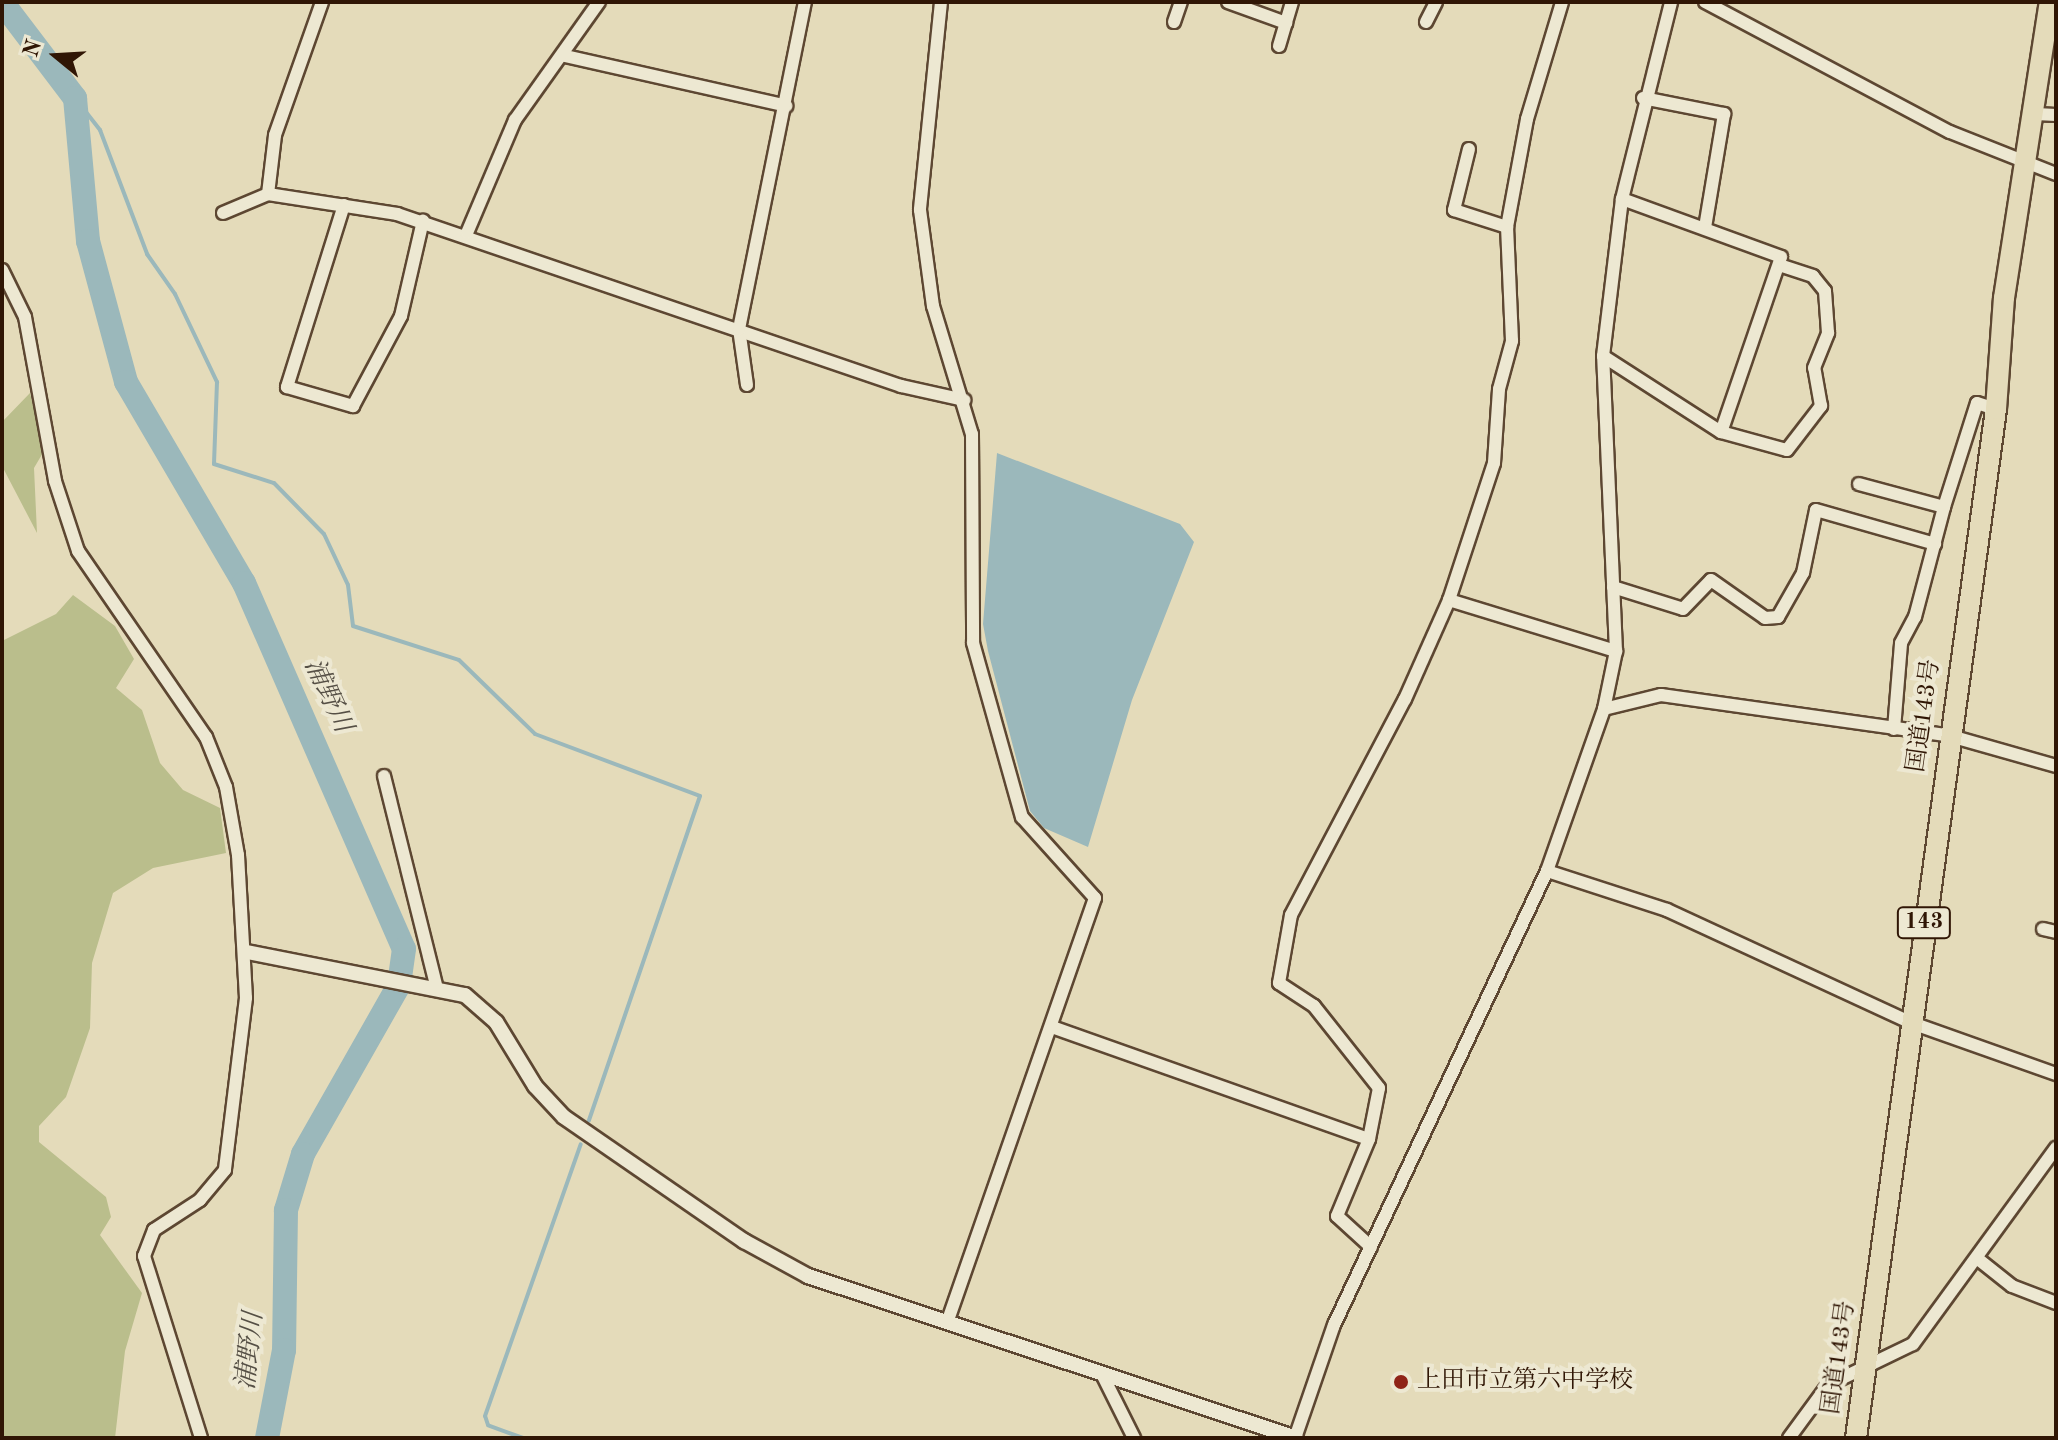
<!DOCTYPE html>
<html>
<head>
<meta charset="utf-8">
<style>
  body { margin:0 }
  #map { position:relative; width:2058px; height:1440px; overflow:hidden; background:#e4dbba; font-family:"Old Standard TT","Noto Serif JP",serif }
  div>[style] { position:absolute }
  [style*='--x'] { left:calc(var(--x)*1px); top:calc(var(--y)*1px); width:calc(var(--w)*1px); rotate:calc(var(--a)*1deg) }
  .green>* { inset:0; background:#babe8c }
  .water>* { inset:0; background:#9bb8bb }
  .stream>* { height:4px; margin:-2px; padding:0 2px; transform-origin:2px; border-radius:2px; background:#9bb8bb }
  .river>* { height:24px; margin:-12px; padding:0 12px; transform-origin:12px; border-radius:12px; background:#9bb8bb }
  .roads { filter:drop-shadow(2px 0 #5d4732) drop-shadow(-2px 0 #5d4732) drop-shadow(0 2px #5d4732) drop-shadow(0 -2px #5d4732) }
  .minor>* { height:12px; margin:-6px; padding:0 6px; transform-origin:6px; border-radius:6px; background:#ede8d2 }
  .tertiary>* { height:14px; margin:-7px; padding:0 7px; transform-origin:7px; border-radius:7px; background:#ede8d2 }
  .trunk>* { height:20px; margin:-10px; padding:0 10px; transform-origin:10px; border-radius:10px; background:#e4dbba }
  .dots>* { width:22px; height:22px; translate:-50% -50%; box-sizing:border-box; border:4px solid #ede8d2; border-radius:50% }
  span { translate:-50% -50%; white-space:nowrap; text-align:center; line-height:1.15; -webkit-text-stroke:8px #ede8d2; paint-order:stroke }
  .shield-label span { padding:2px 6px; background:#ede8d2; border:2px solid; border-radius:6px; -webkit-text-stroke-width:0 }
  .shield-label { font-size:22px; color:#301605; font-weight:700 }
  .street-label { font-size:24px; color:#301605 }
  .poi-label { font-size:24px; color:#301605 }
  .left { translate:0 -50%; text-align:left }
  .water-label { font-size:26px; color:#554f45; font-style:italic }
  .frame { position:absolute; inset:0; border:4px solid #301605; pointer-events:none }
  .north { position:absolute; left:16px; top:16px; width:80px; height:80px; -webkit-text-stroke:6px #ede8d2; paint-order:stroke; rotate:288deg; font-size:22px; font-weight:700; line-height:32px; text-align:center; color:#301605 }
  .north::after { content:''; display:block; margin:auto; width:28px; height:36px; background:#301605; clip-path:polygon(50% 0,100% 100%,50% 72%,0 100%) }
</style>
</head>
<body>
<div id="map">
  <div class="green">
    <i style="clip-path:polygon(30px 393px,44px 451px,34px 468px,37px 533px,2px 466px,2px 422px)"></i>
    <i style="clip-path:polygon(73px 595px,115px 626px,134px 659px,116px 688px,142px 710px,160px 763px,183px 790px,220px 808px,226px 853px,153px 868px,113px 893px,92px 963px,90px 1028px,66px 1097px,39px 1126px,39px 1142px,106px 1197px,111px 1217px,100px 1235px,142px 1293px,125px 1351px,115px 1438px,2px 1438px,2px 641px,56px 614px)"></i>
  </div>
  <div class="water">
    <i style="clip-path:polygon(997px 453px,1180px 524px,1194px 542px,1132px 700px,1088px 847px,1044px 828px,1030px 811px,988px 651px,983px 624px)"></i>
  </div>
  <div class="stream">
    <i style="--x:75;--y:98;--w:41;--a:52"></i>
    <i style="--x:100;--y:130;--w:133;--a:69.2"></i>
    <i style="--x:147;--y:254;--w:49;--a:55"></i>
    <i style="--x:175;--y:294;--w:98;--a:64.5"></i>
    <i style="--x:217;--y:382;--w:82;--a:92.1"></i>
    <i style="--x:214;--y:464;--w:63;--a:17.6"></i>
    <i style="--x:274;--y:483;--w:71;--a:45.6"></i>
    <i style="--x:324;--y:534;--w:56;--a:64.8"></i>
    <i style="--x:348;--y:585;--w:41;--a:83"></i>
    <i style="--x:353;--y:626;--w:111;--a:17.8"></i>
    <i style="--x:459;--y:660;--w:106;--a:44.2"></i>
    <i style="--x:535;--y:734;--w:176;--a:20.6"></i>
    <i style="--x:700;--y:796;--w:343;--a:108.9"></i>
    <i style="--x:523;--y:1438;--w:37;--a:-160"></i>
    <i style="--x:488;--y:1425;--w:9;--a:-108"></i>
    <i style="--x:485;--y:1416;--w:288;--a:-70.6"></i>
  </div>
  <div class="river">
    <i style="--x:2;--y:2;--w:121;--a:52.8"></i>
    <i style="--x:75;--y:98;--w:144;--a:84.8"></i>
    <i style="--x:88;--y:241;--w:146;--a:74.9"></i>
    <i style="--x:126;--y:382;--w:233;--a:59.6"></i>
    <i style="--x:244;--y:583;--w:399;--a:66.4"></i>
    <i style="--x:404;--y:949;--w:36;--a:98"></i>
    <i style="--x:399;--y:985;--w:194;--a:119.6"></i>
    <i style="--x:303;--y:1154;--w:59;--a:106.9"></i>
    <i style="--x:286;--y:1210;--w:140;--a:90.8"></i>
    <i style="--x:284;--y:1350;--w:90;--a:100.9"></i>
  </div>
  <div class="roads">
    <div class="minor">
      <i style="--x:941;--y:2;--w:209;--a:95.8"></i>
      <i style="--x:920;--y:210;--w:97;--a:82.3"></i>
      <i style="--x:933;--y:306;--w:134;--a:73.1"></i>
      <i style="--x:972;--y:434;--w:209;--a:89.7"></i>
      <i style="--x:973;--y:643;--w:181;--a:74.3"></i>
      <i style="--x:1022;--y:817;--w:109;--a:48"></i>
      <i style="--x:1095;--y:898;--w:450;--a:109.2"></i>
      <i style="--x:1228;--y:2;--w:62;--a:19.9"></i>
      <i style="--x:1705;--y:2;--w:277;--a:28"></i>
      <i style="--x:1950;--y:132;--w:114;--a:21.6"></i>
      <i style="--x:1174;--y:22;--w:21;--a:-71"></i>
      <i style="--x:1426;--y:22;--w:22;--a:-63"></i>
      <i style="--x:1279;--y:46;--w:46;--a:-73.5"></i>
      <i style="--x:565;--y:56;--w:227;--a:12.7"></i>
      <i style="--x:1643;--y:98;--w:83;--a:11.2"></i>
      <i style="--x:1724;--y:114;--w:116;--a:99.5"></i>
      <i style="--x:2036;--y:114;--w:20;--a:3"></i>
      <i style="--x:1469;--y:149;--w:63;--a:103.8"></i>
      <i style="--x:1454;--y:210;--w:56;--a:17.8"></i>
      <i style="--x:268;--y:194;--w:59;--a:-83.2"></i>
      <i style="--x:275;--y:135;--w:141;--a:-70.5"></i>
      <i style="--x:1622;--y:199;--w:169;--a:20"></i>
      <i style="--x:1781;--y:257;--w:185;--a:108.9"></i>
      <i style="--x:344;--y:205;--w:191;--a:107.4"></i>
      <i style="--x:287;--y:387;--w:69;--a:16.1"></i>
      <i style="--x:353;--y:406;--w:102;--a:-61.9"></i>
      <i style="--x:401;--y:316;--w:98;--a:-77"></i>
      <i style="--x:223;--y:213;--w:49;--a:-22.9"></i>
      <i style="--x:268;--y:194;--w:131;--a:8.8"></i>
      <i style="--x:397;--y:214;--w:533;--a:18.84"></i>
      <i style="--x:901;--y:386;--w:65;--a:12.5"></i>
      <i style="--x:467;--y:233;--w:123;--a:-67"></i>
      <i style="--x:515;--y:120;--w:145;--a:-54.6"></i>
      <i style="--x:2;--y:270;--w:52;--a:63.9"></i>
      <i style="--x:25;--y:317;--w:167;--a:79.6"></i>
      <i style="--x:55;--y:481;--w:74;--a:71.8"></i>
      <i style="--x:78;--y:551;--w:226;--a:55.5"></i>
      <i style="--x:206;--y:737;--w:54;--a:68.2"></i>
      <i style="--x:226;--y:787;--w:69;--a:80"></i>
      <i style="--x:238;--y:855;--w:143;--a:86.8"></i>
      <i style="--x:246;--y:998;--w:173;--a:97"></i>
      <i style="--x:225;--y:1170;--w:39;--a:130"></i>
      <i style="--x:200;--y:1200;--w:55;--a:146.9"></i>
      <i style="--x:154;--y:1230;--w:28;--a:111"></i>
      <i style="--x:144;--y:1256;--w:191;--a:72.6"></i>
      <i style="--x:1603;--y:356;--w:140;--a:32.8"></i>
      <i style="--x:1721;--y:432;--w:68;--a:15.3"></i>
      <i style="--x:1787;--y:450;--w:56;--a:-52.3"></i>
      <i style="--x:1821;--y:406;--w:39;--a:-100"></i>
      <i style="--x:1814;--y:368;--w:38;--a:-68"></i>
      <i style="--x:1828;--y:333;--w:42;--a:-94.1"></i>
      <i style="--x:1825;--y:291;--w:19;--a:-129"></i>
      <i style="--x:1813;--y:276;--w:33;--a:-162"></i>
      <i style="--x:747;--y:385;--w:57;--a:-98.1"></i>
      <i style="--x:739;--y:329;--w:334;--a:-78.6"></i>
      <i style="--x:1859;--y:484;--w:88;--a:15.1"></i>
      <i style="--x:1613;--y:587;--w:73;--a:17.4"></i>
      <i style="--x:1683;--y:609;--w:40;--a:-46"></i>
      <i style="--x:1711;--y:580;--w:66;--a:35.1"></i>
      <i style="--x:1765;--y:618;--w:13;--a:-4"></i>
      <i style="--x:1778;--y:617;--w:51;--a:-60.4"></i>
      <i style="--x:1803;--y:573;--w:64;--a:-78.3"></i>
      <i style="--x:1816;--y:510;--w:124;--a:15.9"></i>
      <i style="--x:1449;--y:600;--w:175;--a:17"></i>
      <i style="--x:1604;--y:709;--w:59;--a:-13.8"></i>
      <i style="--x:1661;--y:695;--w:289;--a:8"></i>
      <i style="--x:1947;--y:735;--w:113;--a:15.9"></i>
      <i style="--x:1894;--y:729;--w:86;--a:-85.3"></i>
      <i style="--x:1901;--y:643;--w:30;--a:-62"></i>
      <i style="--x:1915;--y:617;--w:114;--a:-75.2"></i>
      <i style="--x:1944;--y:507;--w:109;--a:-72.4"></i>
      <i style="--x:1977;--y:403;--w:20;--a:18"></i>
      <i style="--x:384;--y:776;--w:215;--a:76"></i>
      <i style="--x:1547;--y:871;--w:126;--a:18"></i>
      <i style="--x:1667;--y:910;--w:270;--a:24.8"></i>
      <i style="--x:1912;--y:1023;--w:153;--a:19.5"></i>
      <i style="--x:2043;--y:929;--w:13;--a:13"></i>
      <i style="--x:1052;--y:1027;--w:336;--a:19.5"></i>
      <i style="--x:1371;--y:1247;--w:46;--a:-137.6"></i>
      <i style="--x:1337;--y:1216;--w:83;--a:-67.4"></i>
      <i style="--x:1369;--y:1139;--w:52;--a:-78.9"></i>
      <i style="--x:1379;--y:1088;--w:105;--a:-128.4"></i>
      <i style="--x:1314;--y:1006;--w:42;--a:-146.7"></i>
      <i style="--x:1279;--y:983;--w:69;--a:-80"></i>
      <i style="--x:1291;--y:915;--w:244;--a:-62.2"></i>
      <i style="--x:1405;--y:699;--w:108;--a:-66"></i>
      <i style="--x:1449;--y:600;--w:144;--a:-71.8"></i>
      <i style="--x:1494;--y:463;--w:74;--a:-86.1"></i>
      <i style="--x:1499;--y:389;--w:50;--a:-74.8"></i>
      <i style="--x:1512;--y:341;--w:114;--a:-92.5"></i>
      <i style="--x:1507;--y:227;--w:110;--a:-79.5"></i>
      <i style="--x:1527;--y:119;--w:122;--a:-73.3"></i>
      <i style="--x:1978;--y:1259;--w:43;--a:38.5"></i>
      <i style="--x:2012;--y:1286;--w:47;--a:21.1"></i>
      <i style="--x:1102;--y:1374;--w:72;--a:63.4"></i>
      <i style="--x:1295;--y:1438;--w:120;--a:-71"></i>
      <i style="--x:1334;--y:1325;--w:501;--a:-64.87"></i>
      <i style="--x:1547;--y:871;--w:172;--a:-70.6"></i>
      <i style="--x:1604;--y:709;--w:59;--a:-78.3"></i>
      <i style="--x:1616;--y:651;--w:295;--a:-92.5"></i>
      <i style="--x:1603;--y:356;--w:158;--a:-83.1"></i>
      <i style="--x:1622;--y:199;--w:203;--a:-76"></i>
      <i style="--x:1789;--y:1438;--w:66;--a:-53.7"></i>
      <i style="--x:1828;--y:1385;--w:94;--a:-25.8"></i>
      <i style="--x:1913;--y:1344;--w:243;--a:-53.9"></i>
    </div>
    <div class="tertiary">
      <i style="--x:247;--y:952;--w:222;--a:11.2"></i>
      <i style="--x:465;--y:995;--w:41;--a:41.1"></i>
      <i style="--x:496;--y:1022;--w:75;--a:58.6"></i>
      <i style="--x:535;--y:1086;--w:42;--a:46.9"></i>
      <i style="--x:564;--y:1117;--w:219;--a:34.6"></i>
      <i style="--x:744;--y:1241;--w:73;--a:28.7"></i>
      <i style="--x:808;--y:1276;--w:514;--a:18.36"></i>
    </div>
    <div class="trunk">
      <i style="--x:1856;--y:1438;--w:1038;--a:-82.25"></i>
      <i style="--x:1996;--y:409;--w:111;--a:-85.9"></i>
      <i style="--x:2004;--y:298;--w:300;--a:-81.2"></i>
    </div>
  </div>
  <div class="dots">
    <i style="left:1401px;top:1382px;background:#8f2418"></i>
  </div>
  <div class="shield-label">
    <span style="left:1924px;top:923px">143</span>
  </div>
  <div class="street-label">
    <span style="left:1925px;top:716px;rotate:-82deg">国道143号</span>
    <span style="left:1840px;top:1358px;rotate:-82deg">国道143号</span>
  </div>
  <div class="poi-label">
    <span class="left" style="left:1417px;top:1382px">上田市立第六中学校</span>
  </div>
  <div class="water-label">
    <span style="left:327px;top:696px;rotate:65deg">浦野川</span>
    <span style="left:251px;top:1351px;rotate:-84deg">浦野川</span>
  </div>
  <div class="frame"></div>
  <div class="north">N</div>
</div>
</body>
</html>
